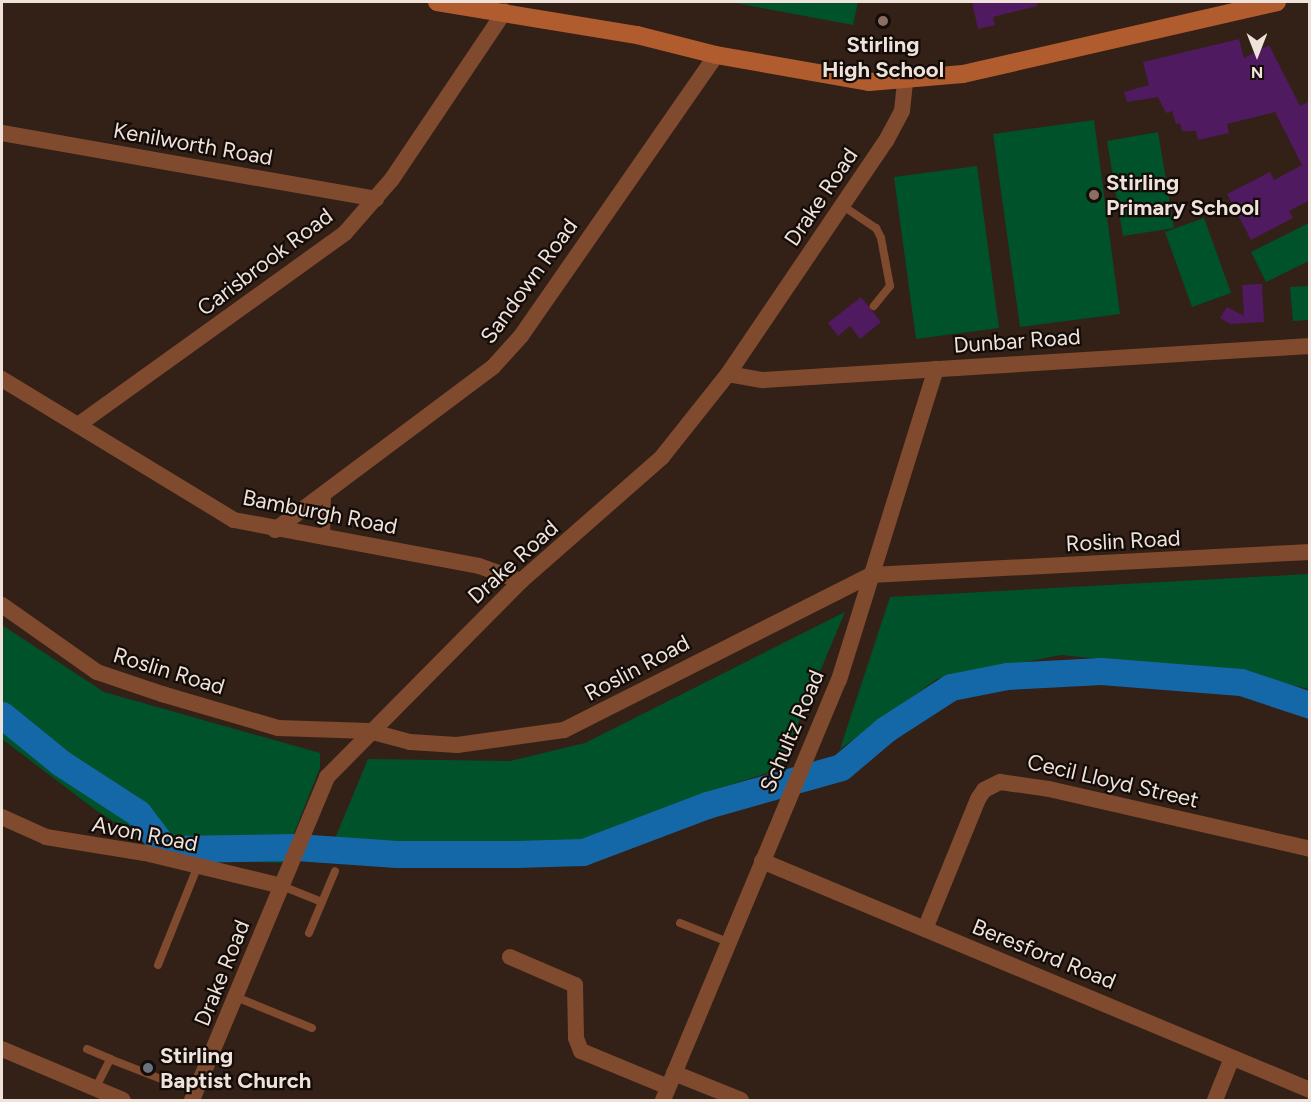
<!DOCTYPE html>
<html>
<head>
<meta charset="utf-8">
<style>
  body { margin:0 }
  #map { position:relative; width:1311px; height:1102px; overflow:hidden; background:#332016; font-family:Figtree,sans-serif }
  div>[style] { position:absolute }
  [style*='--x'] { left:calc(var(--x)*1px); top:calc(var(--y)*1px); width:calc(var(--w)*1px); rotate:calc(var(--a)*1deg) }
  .green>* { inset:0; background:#00522a }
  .river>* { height:27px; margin:-13.5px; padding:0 13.5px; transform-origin:13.5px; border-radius:13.5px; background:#1568a8 }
  .building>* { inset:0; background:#501a60 }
  .lane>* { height:8px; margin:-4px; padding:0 4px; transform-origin:4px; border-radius:4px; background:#7f4a2e }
  .street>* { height:16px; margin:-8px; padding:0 8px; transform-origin:8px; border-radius:8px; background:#7f4a2e }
  .secondary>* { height:18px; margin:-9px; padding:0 9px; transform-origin:9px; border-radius:9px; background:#b15c2e }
  .dots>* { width:16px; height:16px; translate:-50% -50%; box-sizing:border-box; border:3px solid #140c08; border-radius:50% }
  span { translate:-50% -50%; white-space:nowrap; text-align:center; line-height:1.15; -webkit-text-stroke:4.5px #140c08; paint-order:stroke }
  .poi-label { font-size:22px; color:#efe2db; font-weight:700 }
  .left { translate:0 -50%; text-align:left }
  .street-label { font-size:22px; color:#efe2db }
  .frame { position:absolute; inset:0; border:3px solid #efe2db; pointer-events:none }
  .north { position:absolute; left:1227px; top:24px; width:60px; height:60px; -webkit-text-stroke:4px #140c08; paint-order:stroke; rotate:180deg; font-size:16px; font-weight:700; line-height:24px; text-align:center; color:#efe2db }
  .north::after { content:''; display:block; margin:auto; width:21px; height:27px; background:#efe2db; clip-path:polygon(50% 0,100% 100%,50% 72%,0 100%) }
</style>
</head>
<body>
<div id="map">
  <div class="green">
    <i style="clip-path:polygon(730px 2px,858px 2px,853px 25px)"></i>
    <i style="clip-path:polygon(1094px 120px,1120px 314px,1020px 327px,993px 134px)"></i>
    <i style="clip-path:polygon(1158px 132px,1174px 228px,1123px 236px,1107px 141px)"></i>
    <i style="clip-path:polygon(977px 166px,999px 328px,916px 339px,894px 177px)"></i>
    <i style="clip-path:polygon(1204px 218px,1231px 293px,1192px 307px,1165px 232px)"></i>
    <i style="clip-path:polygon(1309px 223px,1309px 261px,1266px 282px,1251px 252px)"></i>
    <i style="clip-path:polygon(1309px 286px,1309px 320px,1293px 321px,1290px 287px)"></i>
    <i style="clip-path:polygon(1309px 574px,1309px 689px,1230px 672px,1061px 655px,937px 679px,840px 749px,890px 597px)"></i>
    <i style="clip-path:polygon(845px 612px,779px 769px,693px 797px,571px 847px,333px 843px,368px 759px,510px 761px,585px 743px)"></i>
    <i style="clip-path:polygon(2px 625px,104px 692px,320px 753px,320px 768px,282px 863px,196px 859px,154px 847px,97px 811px,2px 739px)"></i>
  </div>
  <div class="river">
    <i style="--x:2;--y:715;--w:76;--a:39.1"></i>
    <i style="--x:61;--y:763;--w:92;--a:33"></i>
    <i style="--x:138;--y:813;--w:41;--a:52.9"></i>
    <i style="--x:163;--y:846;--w:9;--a:18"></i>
    <i style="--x:172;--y:849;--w:124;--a:-0.9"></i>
    <i style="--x:296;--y:847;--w:101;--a:4"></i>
    <i style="--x:397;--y:854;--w:119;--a:0"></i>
    <i style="--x:516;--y:854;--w:67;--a:-1.7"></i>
    <i style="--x:583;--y:852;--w:133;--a:-20.8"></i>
    <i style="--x:707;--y:805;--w:139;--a:-15.8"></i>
    <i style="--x:841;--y:767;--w:59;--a:-40.2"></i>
    <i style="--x:886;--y:729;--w:77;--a:-32.9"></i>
    <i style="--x:951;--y:687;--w:57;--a:-11.1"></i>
    <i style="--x:1007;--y:676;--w:94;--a:-3"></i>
    <i style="--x:1101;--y:671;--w:140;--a:4.5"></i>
    <i style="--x:1241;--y:682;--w:73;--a:18.4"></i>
  </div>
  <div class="building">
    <i style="clip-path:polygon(972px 2px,1037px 2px,1037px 6px,993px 17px,995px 25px,978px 29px)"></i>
    <i style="clip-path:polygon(1239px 39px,1244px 58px,1269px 45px,1300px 106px,1310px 101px,1310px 200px,1289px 211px,1293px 218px,1251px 240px,1227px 194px,1270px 172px,1274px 180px,1302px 165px,1275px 112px,1227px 124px,1229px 133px,1198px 140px,1196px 131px,1182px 131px,1180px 123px,1176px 124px,1172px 111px,1166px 113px,1158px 97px,1127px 102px,1124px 92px,1149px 85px,1143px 62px)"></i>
    <i style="clip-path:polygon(1262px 284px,1264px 322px,1230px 324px,1220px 318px,1227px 307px,1244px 316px,1242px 285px)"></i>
    <i style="clip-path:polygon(861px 297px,881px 322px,860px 339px,850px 326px,838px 336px,828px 323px)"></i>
  </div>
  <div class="lane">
    <i style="--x:843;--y:206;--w:40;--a:34"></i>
    <i style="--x:876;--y:228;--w:11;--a:63"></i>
    <i style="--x:881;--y:238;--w:49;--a:79.4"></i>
    <i style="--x:890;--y:286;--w:26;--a:129"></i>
    <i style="--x:326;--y:539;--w:46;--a:-88.8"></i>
    <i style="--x:282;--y:886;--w:43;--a:21.8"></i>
    <i style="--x:680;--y:923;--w:52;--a:21.6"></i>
    <i style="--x:309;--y:933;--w:67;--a:-67.2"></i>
    <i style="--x:158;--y:965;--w:105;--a:-68.1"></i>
    <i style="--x:236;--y:997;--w:82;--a:22.2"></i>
    <i style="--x:87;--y:1049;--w:25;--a:23"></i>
    <i style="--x:95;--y:1089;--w:34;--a:-63"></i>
    <i style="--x:110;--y:1059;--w:60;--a:21.4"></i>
  </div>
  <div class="street">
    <i style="--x:2;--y:133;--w:380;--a:10"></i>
    <i style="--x:728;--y:374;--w:36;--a:10"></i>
    <i style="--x:763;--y:380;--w:548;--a:-3.56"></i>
    <i style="--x:2;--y:379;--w:271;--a:31.3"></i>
    <i style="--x:234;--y:520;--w:249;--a:10.6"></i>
    <i style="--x:479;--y:566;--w:45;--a:19.7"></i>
    <i style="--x:78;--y:425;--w:329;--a:-35.7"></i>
    <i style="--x:345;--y:233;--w:72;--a:-49"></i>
    <i style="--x:392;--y:179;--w:202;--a:-56.1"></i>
    <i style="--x:275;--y:530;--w:272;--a:-36.8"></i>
    <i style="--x:493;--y:367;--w:42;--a:-47.9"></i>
    <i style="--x:521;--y:336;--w:342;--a:-55.2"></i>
    <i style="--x:2;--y:605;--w:116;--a:35.2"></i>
    <i style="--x:97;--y:672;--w:69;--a:18.7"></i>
    <i style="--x:162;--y:694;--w:121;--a:16.3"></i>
    <i style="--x:278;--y:728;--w:91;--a:1.9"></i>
    <i style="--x:369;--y:731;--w:42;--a:15"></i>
    <i style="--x:410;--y:742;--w:47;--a:3.7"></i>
    <i style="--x:457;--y:745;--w:108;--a:-8"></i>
    <i style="--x:564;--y:730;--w:344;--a:-26.8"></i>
    <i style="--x:871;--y:575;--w:440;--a:-3"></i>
    <i style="--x:2;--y:817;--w:48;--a:24.4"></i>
    <i style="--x:46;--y:837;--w:100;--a:9.2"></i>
    <i style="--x:145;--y:853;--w:141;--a:13.5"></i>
    <i style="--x:762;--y:861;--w:594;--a:22.68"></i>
    <i style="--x:925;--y:929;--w:140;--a:-67.8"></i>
    <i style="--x:978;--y:799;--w:11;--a:-56"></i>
    <i style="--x:984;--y:790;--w:18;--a:-27"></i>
    <i style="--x:1000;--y:782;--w:49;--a:8.1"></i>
    <i style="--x:1049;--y:789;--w:268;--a:12.9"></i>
    <i style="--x:510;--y:957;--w:71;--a:23.3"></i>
    <i style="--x:575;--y:985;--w:53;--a:88.9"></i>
    <i style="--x:576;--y:1038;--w:14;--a:69"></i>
    <i style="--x:581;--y:1051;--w:94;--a:22.5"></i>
    <i style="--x:2;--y:1049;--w:131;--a:22.9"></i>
    <i style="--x:674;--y:1073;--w:72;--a:21.9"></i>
    <i style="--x:192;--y:1100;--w:350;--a:-67.3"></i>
    <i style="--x:327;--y:777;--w:276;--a:-45.3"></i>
    <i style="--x:521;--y:581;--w:188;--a:-41.3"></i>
    <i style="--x:662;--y:457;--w:106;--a:-51.5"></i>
    <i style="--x:728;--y:374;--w:282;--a:-55.9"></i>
    <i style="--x:886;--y:141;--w:34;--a:-62"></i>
    <i style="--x:902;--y:111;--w:30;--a:-84"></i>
    <i style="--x:663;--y:1100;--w:455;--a:-67.3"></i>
    <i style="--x:839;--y:680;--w:326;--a:-72.7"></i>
    <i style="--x:1215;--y:1100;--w:45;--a:-68"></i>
  </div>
  <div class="secondary">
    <i style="--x:437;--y:2;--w:203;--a:9.4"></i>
    <i style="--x:637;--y:35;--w:81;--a:14.2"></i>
    <i style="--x:716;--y:55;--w:155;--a:10"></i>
    <i style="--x:869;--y:82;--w:94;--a:-4.9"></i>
    <i style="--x:963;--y:74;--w:322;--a:-12.9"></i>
  </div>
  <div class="dots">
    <i style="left:883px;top:21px;background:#8d6e63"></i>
    <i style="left:1094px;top:195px;background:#8d6e63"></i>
    <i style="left:148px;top:1068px;background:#6b7280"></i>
  </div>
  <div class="poi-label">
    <span style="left:883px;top:57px">Stirling<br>High School</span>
    <span class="left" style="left:1106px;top:195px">Stirling<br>Primary School</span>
    <span class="left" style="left:160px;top:1068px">Stirling<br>Baptist Church</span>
  </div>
  <div class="street-label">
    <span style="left:193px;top:144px;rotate:10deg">Kenilworth Road</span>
    <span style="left:821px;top:197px;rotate:-56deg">Drake Road</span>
    <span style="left:265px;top:262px;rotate:-37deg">Carisbrook Road</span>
    <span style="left:529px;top:281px;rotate:-54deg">Sandown Road</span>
    <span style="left:1017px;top:341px;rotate:-4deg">Dunbar Road</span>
    <span style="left:320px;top:512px;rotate:11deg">Bamburgh Road</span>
    <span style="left:1123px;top:541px;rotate:-3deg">Roslin Road</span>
    <span style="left:513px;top:562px;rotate:-42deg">Drake Road</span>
    <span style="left:637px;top:668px;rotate:-28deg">Roslin Road</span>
    <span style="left:169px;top:671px;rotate:17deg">Roslin Road</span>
    <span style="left:792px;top:731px;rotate:-67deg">Schultz Road</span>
    <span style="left:1113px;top:781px;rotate:13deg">Cecil Lloyd Street</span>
    <span style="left:145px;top:834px;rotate:11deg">Avon Road</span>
    <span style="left:1044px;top:954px;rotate:22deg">Beresford Road</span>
    <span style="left:222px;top:973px;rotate:-68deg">Drake Road</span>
  </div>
  <div class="frame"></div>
  <div class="north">N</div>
</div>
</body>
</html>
